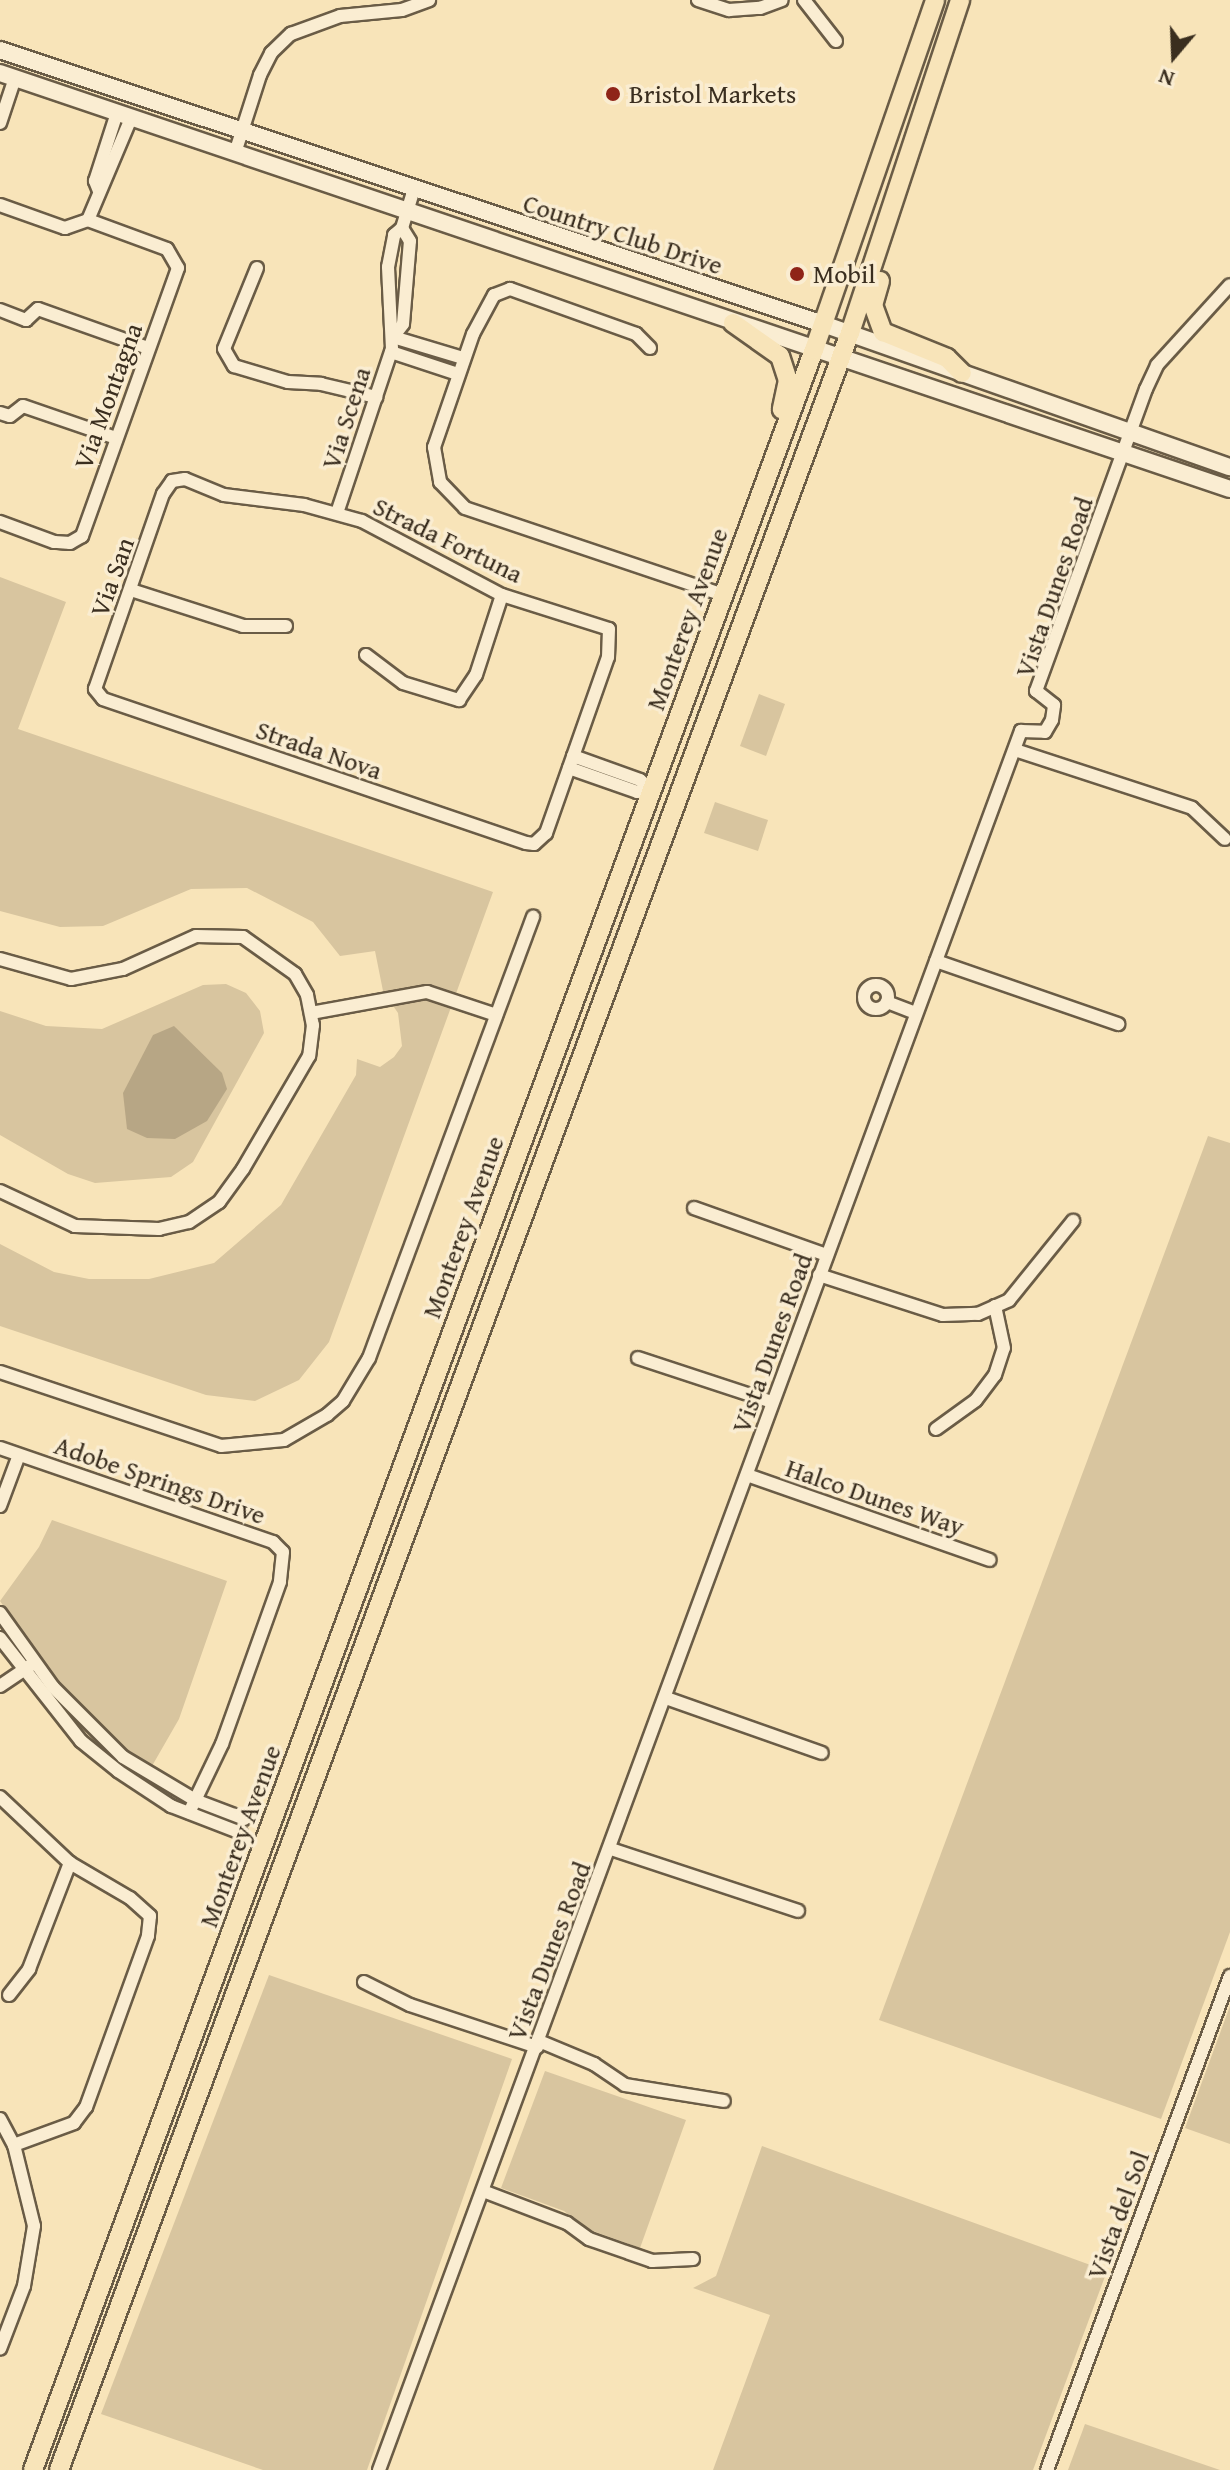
<!DOCTYPE html>
<html>
<head>
<meta charset="utf-8">
<style>
  body { margin:0 }
  #map { position:relative; width:1230px; height:2470px; overflow:hidden; background:#f8e4b9; font-family:"Gentium Book Plus",serif }
  div>[style] { position:absolute }
  [style*='--x'] { left:calc(var(--x)*1px); top:calc(var(--y)*1px); width:calc(var(--w)*1px); rotate:calc(var(--a)*1deg) }
  .green>* { inset:0; background:#d8c59f }
  .water>* { inset:0; background:#b7a685 }
  .roads { filter:drop-shadow(2px 0 #6a5c46) drop-shadow(-2px 0 #6a5c46) drop-shadow(0 2px #6a5c46) drop-shadow(0 -2px #6a5c46) }
  .street>* { height:12px; margin:-6px; padding:0 6px; transform-origin:6px; border-radius:6px; background:#faedd2 }
  .street>.ring { margin:-6px; padding:0; box-sizing:content-box; background:none; border:12px solid #faedd2; border-radius:50% }
  .secondary>* { height:16px; margin:-8px; padding:0 8px; transform-origin:8px; border-radius:8px; background:#faedd2 }
  .primary>* { height:18px; margin:-9px; padding:0 9px; transform-origin:9px; border-radius:9px; background:#f8e4b9 }
  .dots>* { width:22px; height:22px; translate:-50% -50%; box-sizing:border-box; border:4px solid #faedd2; border-radius:50% }
  span { translate:-50% -50%; white-space:nowrap; text-align:center; line-height:1.15; -webkit-text-stroke:7px #faedd2; paint-order:stroke }
  .poi-label { font-size:26px; color:#3a2e1f }
  .left { translate:0 -50%; text-align:left }
  .street-label { font-size:26px; color:#3a2e1f }
  .north { position:absolute; left:1134px; top:16px; width:80px; height:80px; -webkit-text-stroke:6px #faedd2; paint-order:stroke; rotate:199deg; font-size:22px; font-weight:700; line-height:32px; text-align:center; color:#3a2e1f }
  .north::after { content:''; display:block; margin:auto; width:28px; height:36px; background:#3a2e1f; clip-path:polygon(50% 0,100% 100%,50% 72%,0 100%) }
</style>
</head>
<body>
<div id="map">
  <div class="green">
    <i style="clip-path:polygon(0 577px,66px 602px,18px 729px,493px 892px,329px 1342px,299px 1380px,255px 1401px,206px 1395px,0 1326px,0 1244px,54px 1272px,89px 1279px,149px 1279px,214px 1263px,281px 1205px,356px 1075px,357px 1059px,380px 1067px,394px 1057px,402px 1046px,398px 1013px,383px 991px,375px 951px,340px 956px,313px 922px,247px 888px,191px 889px,103px 926px,60px 927px,0 911px)"></i>
    <i style="clip-path:polygon(759px 694px,785px 704px,766px 756px,740px 746px)"></i>
    <i style="clip-path:polygon(715px 802px,768px 820px,758px 851px,704px 833px)"></i>
    <i style="clip-path:polygon(226px 984px,246px 993px,260px 1011px,264px 1033px,193px 1162px,171px 1177px,95px 1183px,68px 1174px,0 1135px,0 1011px,46px 1026px,102px 1029px,203px 985px)"></i>
    <i style="clip-path:polygon(1208px 1136px,1230px 1143px,1230px 1932px,1161px 2119px,879px 2020px)"></i>
    <i style="clip-path:polygon(52px 1520px,227px 1581px,179px 1719px,152px 1766px,124px 1750px,57px 1683px,0 1601px,39px 1547px)"></i>
    <i style="clip-path:polygon(269px 1975px,512px 2059px,367px 2470px,263px 2470px,101px 2414px)"></i>
    <i style="clip-path:polygon(1230px 2006px,1230px 2144px,1185px 2128px)"></i>
    <i style="clip-path:polygon(545px 2071px,686px 2120px,640px 2248px,585px 2228px,564px 2211px,501px 2188px)"></i>
    <i style="clip-path:polygon(762px 2146px,1107px 2271px,1033px 2470px,713px 2470px,770px 2315px,693px 2288px,716px 2276px)"></i>
    <i style="clip-path:polygon(1085px 2424px,1220px 2470px,1068px 2470px)"></i>
  </div>
  <div class="water">
    <i style="clip-path:polygon(174px 1026px,222px 1073px,227px 1089px,207px 1121px,175px 1139px,147px 1138px,127px 1129px,123px 1093px,153px 1035px)"></i>
  </div>
  <div class="roads">
    <div class="street">
      <i style="--x:698;--y:0;--w:33;--a:18"></i>
      <i style="--x:729;--y:10;--w:31;--a:-4"></i>
      <i style="--x:760;--y:8;--w:23;--a:-20"></i>
      <i style="--x:804;--y:0;--w:52;--a:52"></i>
      <i style="--x:0;--y:123;--w:47;--a:-71.6"></i>
      <i style="--x:235;--y:153;--w:82;--a:-72.2"></i>
      <i style="--x:260;--y:75;--w:25;--a:-63"></i>
      <i style="--x:271;--y:53;--w:28;--a:-44"></i>
      <i style="--x:291;--y:34;--w:52;--a:-20.2"></i>
      <i style="--x:340;--y:16;--w:62;--a:-5.5"></i>
      <i style="--x:402;--y:10;--w:29;--a:-20"></i>
      <i style="--x:99;--y:191;--w:11;--a:-112"></i>
      <i style="--x:95;--y:181;--w:71;--a:-72.1"></i>
      <i style="--x:0;--y:205;--w:69;--a:19.5"></i>
      <i style="--x:65;--y:228;--w:24;--a:-19"></i>
      <i style="--x:88;--y:220;--w:84;--a:20.2"></i>
      <i style="--x:167;--y:249;--w:22;--a:60"></i>
      <i style="--x:178;--y:268;--w:285;--a:109.7"></i>
      <i style="--x:82;--y:536;--w:14;--a:150"></i>
      <i style="--x:70;--y:543;--w:16;--a:-176"></i>
      <i style="--x:54;--y:542;--w:58;--a:-159.7"></i>
      <i style="--x:88;--y:220;--w:111;--a:-67.1"></i>
      <i style="--x:257;--y:268;--w:87;--a:112.2"></i>
      <i style="--x:224;--y:349;--w:20;--a:60"></i>
      <i style="--x:234;--y:366;--w:56;--a:16.5"></i>
      <i style="--x:288;--y:382;--w:33;--a:3"></i>
      <i style="--x:321;--y:384;--w:57;--a:13.3"></i>
      <i style="--x:0;--y:310;--w:28;--a:21"></i>
      <i style="--x:26;--y:320;--w:16;--a:-43"></i>
      <i style="--x:38;--y:309;--w:117;--a:19.5"></i>
      <i style="--x:393;--y:337;--w:16;--a:-52"></i>
      <i style="--x:403;--y:324;--w:83;--a:-85.2"></i>
      <i style="--x:410;--y:241;--w:15;--a:-122"></i>
      <i style="--x:393;--y:337;--w:73;--a:16.7"></i>
      <i style="--x:650;--y:348;--w:20;--a:-135"></i>
      <i style="--x:636;--y:334;--w:134;--a:-160.3"></i>
      <i style="--x:510;--y:289;--w:17;--a:159"></i>
      <i style="--x:494;--y:295;--w:44;--a:118.3"></i>
      <i style="--x:473;--y:334;--w:120;--a:109"></i>
      <i style="--x:434;--y:447;--w:36;--a:80"></i>
      <i style="--x:440;--y:482;--w:36;--a:46"></i>
      <i style="--x:465;--y:508;--w:273;--a:18.6"></i>
      <i style="--x:391;--y:352;--w:71;--a:18.2"></i>
      <i style="--x:0;--y:413;--w:10;--a:17"></i>
      <i style="--x:10;--y:416;--w:16;--a:-38"></i>
      <i style="--x:23;--y:406;--w:98;--a:19"></i>
      <i style="--x:185;--y:479;--w:42;--a:22.3"></i>
      <i style="--x:224;--y:495;--w:81;--a:7.1"></i>
      <i style="--x:304;--y:505;--w:60;--a:15.4"></i>
      <i style="--x:362;--y:521;--w:158;--a:27.9"></i>
      <i style="--x:502;--y:595;--w:112;--a:17.6"></i>
      <i style="--x:609;--y:629;--w:28;--a:92"></i>
      <i style="--x:608;--y:657;--w:187;--a:109.4"></i>
      <i style="--x:546;--y:833;--w:16;--a:137"></i>
      <i style="--x:534;--y:844;--w:8;--a:-173"></i>
      <i style="--x:526;--y:843;--w:447;--a:-161.2"></i>
      <i style="--x:103;--y:699;--w:13;--a:-129"></i>
      <i style="--x:95;--y:689;--w:207;--a:-70.8"></i>
      <i style="--x:163;--y:494;--w:16;--a:-55"></i>
      <i style="--x:172;--y:481;--w:13;--a:-9"></i>
      <i style="--x:337;--y:513;--w:173;--a:-71.5"></i>
      <i style="--x:392;--y:349;--w:82;--a:-92.8"></i>
      <i style="--x:388;--y:267;--w:33;--a:-79"></i>
      <i style="--x:394;--y:235;--w:11;--a:-41"></i>
      <i style="--x:402;--y:228;--w:39;--a:-73"></i>
      <i style="--x:131;--y:590;--w:118;--a:17.8"></i>
      <i style="--x:243;--y:626;--w:43;--a:0"></i>
      <i style="--x:366;--y:655;--w:46;--a:37.1"></i>
      <i style="--x:403;--y:683;--w:59;--a:16.9"></i>
      <i style="--x:459;--y:700;--w:30;--a:-56"></i>
      <i style="--x:476;--y:675;--w:84;--a:-72"></i>
      <i style="--x:1015;--y:750;--w:186;--a:18.1"></i>
      <i style="--x:1192;--y:808;--w:45;--a:43.2"></i>
      <i style="--x:573;--y:756;--w:71;--a:19.7"></i>
      <i style="--x:640;--y:780;--w:15;--a:42"></i>
      <i style="--x:569;--y:768;--w:72;--a:19.4"></i>
      <i style="--x:637;--y:792;--w:14;--a:-8"></i>
      <i style="--x:0;--y:959;--w:74;--a:15.7"></i>
      <i style="--x:71;--y:979;--w:53;--a:-10.9"></i>
      <i style="--x:123;--y:969;--w:80;--a:-24.3"></i>
      <i style="--x:196;--y:936;--w:47;--a:1.2"></i>
      <i style="--x:243;--y:937;--w:64;--a:35.4"></i>
      <i style="--x:295;--y:974;--w:24;--a:60"></i>
      <i style="--x:307;--y:995;--w:31;--a:79"></i>
      <i style="--x:313;--y:1025;--w:31;--a:97"></i>
      <i style="--x:309;--y:1056;--w:131;--a:120.3"></i>
      <i style="--x:243;--y:1169;--w:41;--a:126"></i>
      <i style="--x:219;--y:1202;--w:36;--a:146"></i>
      <i style="--x:189;--y:1222;--w:31;--a:167"></i>
      <i style="--x:159;--y:1229;--w:84;--a:-178"></i>
      <i style="--x:75;--y:1226;--w:83;--a:-155"></i>
      <i style="--x:936;--y:961;--w:193;--a:19.1"></i>
      <i class="ring" style="left:864px;top:985px;width:12px;height:12px"></i>
      <i style="--x:887;--y:1002;--w:31;--a:21"></i>
      <i style="--x:311;--y:1013;--w:118;--a:-10.3"></i>
      <i style="--x:427;--y:992;--w:73;--a:18.4"></i>
      <i style="--x:694;--y:1208;--w:141;--a:19.5"></i>
      <i style="--x:819;--y:1275;--w:130;--a:17.9"></i>
      <i style="--x:943;--y:1315;--w:35;--a:-2"></i>
      <i style="--x:978;--y:1314;--w:34;--a:-24"></i>
      <i style="--x:1009;--y:1300;--w:102;--a:-51"></i>
      <i style="--x:638;--y:1358;--w:141;--a:18.2"></i>
      <i style="--x:0;--y:1372;--w:233;--a:18.5"></i>
      <i style="--x:221;--y:1446;--w:63;--a:-5.4"></i>
      <i style="--x:284;--y:1440;--w:50;--a:-30.2"></i>
      <i style="--x:327;--y:1415;--w:21;--a:-41"></i>
      <i style="--x:343;--y:1401;--w:50;--a:-58.8"></i>
      <i style="--x:369;--y:1358;--w:471;--a:-69.6"></i>
      <i style="--x:936;--y:1429;--w:49;--a:-35.9"></i>
      <i style="--x:976;--y:1400;--w:31;--a:-53"></i>
      <i style="--x:995;--y:1375;--w:28;--a:-72"></i>
      <i style="--x:1004;--y:1348;--w:43;--a:-102.1"></i>
      <i style="--x:0;--y:1448;--w:289;--a:19"></i>
      <i style="--x:273;--y:1542;--w:14;--a:45"></i>
      <i style="--x:283;--y:1552;--w:30;--a:96"></i>
      <i style="--x:280;--y:1582;--w:172;--a:109.7"></i>
      <i style="--x:222;--y:1744;--w:76;--a:115.6"></i>
      <i style="--x:747;--y:1475;--w:257;--a:19.3"></i>
      <i style="--x:0;--y:1506;--w:54;--a:-69.6"></i>
      <i style="--x:0;--y:1613;--w:91;--a:54.4"></i>
      <i style="--x:53;--y:1687;--w:99;--a:45"></i>
      <i style="--x:123;--y:1757;--w:84;--a:30.8"></i>
      <i style="--x:195;--y:1800;--w:53;--a:20.8"></i>
      <i style="--x:0;--y:1638;--w:131;--a:51.8"></i>
      <i style="--x:81;--y:1741;--w:48;--a:39"></i>
      <i style="--x:118;--y:1771;--w:64;--a:33.4"></i>
      <i style="--x:171;--y:1806;--w:75;--a:21.1"></i>
      <i style="--x:0;--y:1686;--w:37;--a:-34"></i>
      <i style="--x:666;--y:1698;--w:165;--a:19.4"></i>
      <i style="--x:0;--y:1797;--w:96;--a:43.3"></i>
      <i style="--x:70;--y:1863;--w:69;--a:30.3"></i>
      <i style="--x:130;--y:1898;--w:27;--a:42"></i>
      <i style="--x:150;--y:1916;--w:20;--a:96"></i>
      <i style="--x:148;--y:1936;--w:182;--a:109.9"></i>
      <i style="--x:86;--y:2107;--w:20;--a:127"></i>
      <i style="--x:74;--y:2123;--w:64;--a:159.9"></i>
      <i style="--x:611;--y:1849;--w:197;--a:18.3"></i>
      <i style="--x:364;--y:1982;--w:51;--a:26.6"></i>
      <i style="--x:410;--y:2005;--w:134;--a:18.3"></i>
      <i style="--x:9;--y:1995;--w:33;--a:-52"></i>
      <i style="--x:29;--y:1969;--w:114;--a:-68.9"></i>
      <i style="--x:539;--y:2041;--w:60;--a:22.7"></i>
      <i style="--x:594;--y:2064;--w:37;--a:34"></i>
      <i style="--x:625;--y:2085;--w:100;--a:9.2"></i>
      <i style="--x:0;--y:2119;--w:30;--a:62"></i>
      <i style="--x:14;--y:2145;--w:83;--a:76.1"></i>
      <i style="--x:34;--y:2226;--w:61;--a:99.5"></i>
      <i style="--x:24;--y:2286;--w:67;--a:110.9"></i>
      <i style="--x:483;--y:2191;--w:90;--a:20.9"></i>
      <i style="--x:567;--y:2223;--w:27;--a:36"></i>
      <i style="--x:589;--y:2239;--w:67;--a:19.2"></i>
      <i style="--x:652;--y:2261;--w:41;--a:-2.8"></i>
      <i style="--x:379;--y:2470;--w:1854;--a:-69.74"></i>
      <i style="--x:1021;--y:731;--w:24;--a:2"></i>
      <i style="--x:1045;--y:732;--w:14;--a:-60"></i>
      <i style="--x:1052;--y:720;--w:15;--a:-82"></i>
      <i style="--x:1054;--y:705;--w:23;--a:-142"></i>
      <i style="--x:1036;--y:691;--w:321;--a:-70"></i>
      <i style="--x:1146;--y:389;--w:26;--a:-65"></i>
      <i style="--x:1157;--y:365;--w:108;--a:-47.6"></i>
      <i style="--x:1047;--y:2470;--w:527;--a:-69.67"></i>
    </div>
    <div class="secondary">
      <i style="--x:0;--y:50;--w:867;--a:18.41"></i>
      <i style="--x:823;--y:324;--w:431;--a:19.4"></i>
      <i style="--x:0;--y:73;--w:1298;--a:18.69"></i>
    </div>
    <div class="primary">
      <i style="--x:880;--y:281;--w:25;--a:106"></i>
      <i style="--x:873;--y:305;--w:29;--a:70"></i>
      <i style="--x:883;--y:332;--w:69;--a:22.1"></i>
      <i style="--x:947;--y:358;--w:21;--a:45"></i>
      <i style="--x:733;--y:323;--w:57;--a:35.1"></i>
      <i style="--x:780;--y:356;--w:25;--a:72"></i>
      <i style="--x:788;--y:380;--w:30;--a:102"></i>
      <i style="--x:33;--y:2470;--w:2259;--a:-69.78"></i>
      <i style="--x:814;--y:350;--w:370;--a:-70.9"></i>
      <i style="--x:59;--y:2470;--w:2279;--a:-69.69"></i>
      <i style="--x:850;--y:333;--w:351;--a:-71.7"></i>
    </div>
  </div>
  <div class="dots">
    <i style="left:613px;top:94px;background:#8f2418"></i>
    <i style="left:797px;top:274px;background:#8f2418"></i>
  </div>
  <div class="poi-label">
    <span class="left" style="left:629px;top:94px">Bristol Markets</span>
    <span class="left" style="left:813px;top:274px">Mobil</span>
  </div>
  <div class="street-label">
    <span style="left:623px;top:234px;rotate:18deg">Country Club Drive</span>
    <span style="left:108px;top:396px;rotate:-70deg">Via Montagna</span>
    <span style="left:346px;top:418px;rotate:-72deg">Via Scena</span>
    <span style="left:448px;top:540px;rotate:26deg">Strada Fortuna</span>
    <span style="left:112px;top:577px;rotate:-70deg">Via San</span>
    <span style="left:1054px;top:587px;rotate:-71deg">Vista Dunes Road</span>
    <span style="left:687px;top:619px;rotate:-70deg">Monterey Avenue</span>
    <span style="left:319px;top:750px;rotate:19deg">Strada Nova</span>
    <span style="left:463px;top:1227px;rotate:-70deg">Monterey Avenue</span>
    <span style="left:772px;top:1343px;rotate:-70deg">Vista Dunes Road</span>
    <span style="left:160px;top:1480px;rotate:19deg">Adobe Springs Drive</span>
    <span style="left:875px;top:1497px;rotate:19deg">Halco Dunes Way</span>
    <span style="left:240px;top:1836px;rotate:-70deg">Monterey Avenue</span>
    <span style="left:549px;top:1951px;rotate:-69deg">Vista Dunes Road</span>
    <span style="left:1118px;top:2215px;rotate:-70deg">Vista del Sol</span>
  </div>
  <div class="north">N</div>
</div>
</body>
</html>
